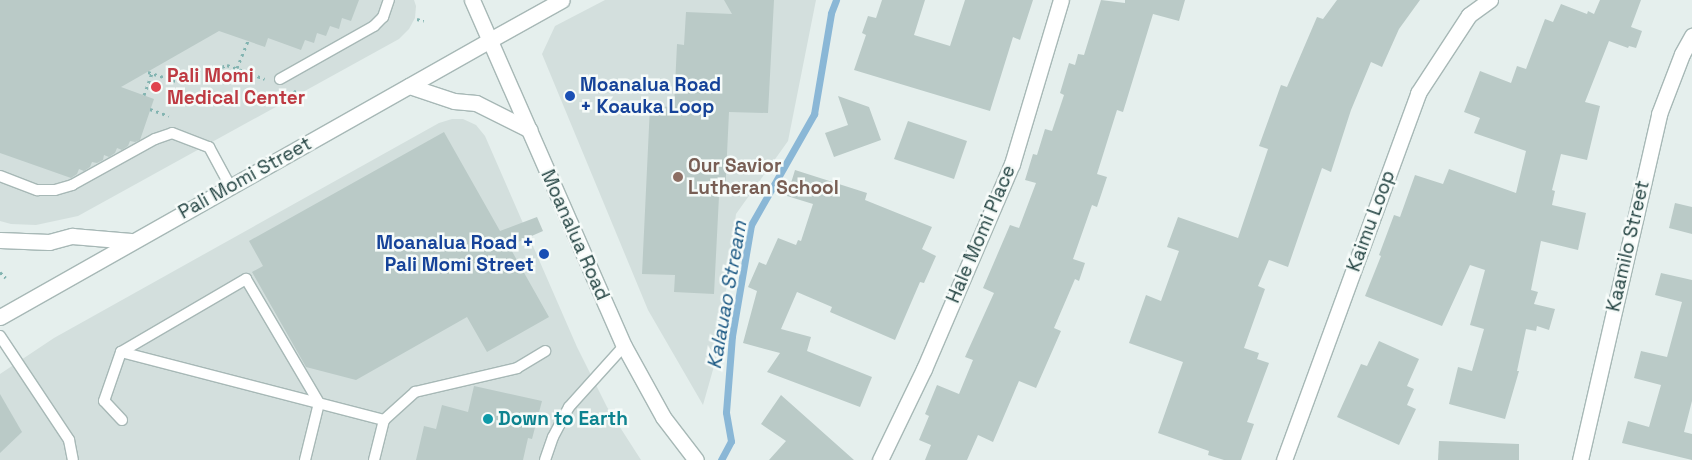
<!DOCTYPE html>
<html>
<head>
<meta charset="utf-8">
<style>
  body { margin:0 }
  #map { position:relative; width:1692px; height:460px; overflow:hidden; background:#e5efed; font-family:"Space Grotesk",sans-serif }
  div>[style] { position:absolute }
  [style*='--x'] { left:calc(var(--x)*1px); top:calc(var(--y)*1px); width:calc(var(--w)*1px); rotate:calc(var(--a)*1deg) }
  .built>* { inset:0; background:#d3dfdd }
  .stream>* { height:7px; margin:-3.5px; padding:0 3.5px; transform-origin:3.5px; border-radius:3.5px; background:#8ab7d6 }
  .building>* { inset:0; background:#bacac7 }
  .path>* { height:3px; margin-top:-1.5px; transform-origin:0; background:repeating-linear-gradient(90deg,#83b4b1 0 2.5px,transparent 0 6.5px) }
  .roads { filter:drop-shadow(1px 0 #a7b8b6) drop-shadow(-1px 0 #a7b8b6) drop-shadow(0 1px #a7b8b6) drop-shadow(0 -1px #a7b8b6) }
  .service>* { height:10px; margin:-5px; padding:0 5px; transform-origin:5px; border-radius:5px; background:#fff }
  .minor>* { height:15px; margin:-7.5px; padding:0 7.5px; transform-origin:7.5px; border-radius:7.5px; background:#fff }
  .tertiary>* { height:15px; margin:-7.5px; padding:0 7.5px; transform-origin:7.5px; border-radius:7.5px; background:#fff }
  .secondary>* { height:15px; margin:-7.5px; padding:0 7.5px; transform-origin:7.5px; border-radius:7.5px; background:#fff }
  .dots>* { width:14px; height:14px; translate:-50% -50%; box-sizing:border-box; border:2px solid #f6fbf9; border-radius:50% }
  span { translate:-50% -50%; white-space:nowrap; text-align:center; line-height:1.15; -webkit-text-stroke:5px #f6fbf9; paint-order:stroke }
  .health-label { font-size:19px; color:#be3a42; font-weight:700 }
  .left { translate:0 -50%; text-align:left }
  .transit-label { font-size:19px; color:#164399; font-weight:700 }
  .right { translate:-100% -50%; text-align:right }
  .education-label { font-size:19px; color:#785e54; font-weight:700 }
  .street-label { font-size:19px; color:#224241 }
  .culture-label { font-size:19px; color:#0d838f; font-weight:700 }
  .water-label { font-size:20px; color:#185682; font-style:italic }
</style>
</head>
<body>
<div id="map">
  <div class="built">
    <i style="clip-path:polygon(0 0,414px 0,416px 6px,415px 18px,409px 29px,399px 39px,78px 216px,36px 225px,11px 224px,0 221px)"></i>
    <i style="clip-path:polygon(605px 0,816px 0,788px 141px,736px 214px,718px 352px,703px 405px,648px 310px,542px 54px,555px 26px)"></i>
    <i style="clip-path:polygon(452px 119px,463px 119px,476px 125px,485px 136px,577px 347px,607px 407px,641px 460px,0 460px,0 374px,54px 338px,439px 123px)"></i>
  </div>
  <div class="stream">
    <i style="--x:721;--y:460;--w:21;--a:-62"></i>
    <i style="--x:731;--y:441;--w:29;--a:-100"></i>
    <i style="--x:726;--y:412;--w:76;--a:-85.5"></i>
    <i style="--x:732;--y:336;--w:113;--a:-80.3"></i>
    <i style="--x:751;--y:225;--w:128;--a:-60.4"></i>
    <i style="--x:814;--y:114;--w:102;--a:-80.4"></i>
    <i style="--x:831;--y:13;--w:14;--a:-69"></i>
  </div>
  <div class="building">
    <i style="clip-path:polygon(0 0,359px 0,351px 21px,342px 18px,339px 29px,330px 26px,326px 36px,317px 33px,314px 43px,305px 40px,301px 50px,268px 38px,265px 47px,219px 31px,121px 87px,154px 99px,140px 140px,135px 142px,130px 141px,128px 146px,122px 150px,117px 148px,115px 153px,109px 157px,104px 155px,103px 160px,97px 163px,92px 162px,90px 167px,84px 171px,79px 169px,77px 174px,71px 178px,0 153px)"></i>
    <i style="clip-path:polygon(724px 0,774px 0,768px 113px,729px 112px,725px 196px,719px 196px,714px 294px,674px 292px,675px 275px,642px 274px,650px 106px,674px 107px,677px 44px,684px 45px,686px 12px,732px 14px)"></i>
    <i style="clip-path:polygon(882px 0,925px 0,914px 35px,950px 46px,965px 0,1033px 0,1020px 40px,1013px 37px,990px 111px,854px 70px,866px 35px,862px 33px,868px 16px,876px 18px)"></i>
    <i style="clip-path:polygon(1101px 0,1125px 3px,1125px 0,1185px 0,1179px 21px,1153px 14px,1123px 112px,1117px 110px,1097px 174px,1107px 177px,1097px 207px,1092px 205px,1073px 259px,1085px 263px,1079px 281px,1075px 279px,1054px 328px,1061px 331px,1036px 388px,1019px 381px,993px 442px,978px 435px,967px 460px,925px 460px,931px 445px,919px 440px,929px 416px,925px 414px,937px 385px,959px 394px,973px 360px,965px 357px,994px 293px,983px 288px,1010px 225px,1019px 228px,1036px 183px,1025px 180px,1033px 154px,1037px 155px,1045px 129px,1052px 131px,1064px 95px,1060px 93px,1069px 63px,1075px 65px,1078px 54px,1084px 55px)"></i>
    <i style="clip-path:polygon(1337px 0,1420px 0,1399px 29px,1382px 67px,1371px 62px,1351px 110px,1331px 172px,1322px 168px,1288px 267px,1269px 260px,1258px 286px,1265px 289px,1244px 348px,1259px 353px,1257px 359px,1269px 363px,1247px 422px,1254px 424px,1241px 460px,1224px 460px,1208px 455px,1209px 451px,1158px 433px,1183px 362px,1129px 343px,1146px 295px,1161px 301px,1179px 251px,1167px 247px,1178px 217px,1238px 238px,1268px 149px,1259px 146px,1281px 85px,1287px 87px,1317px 17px,1323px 19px)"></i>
    <i style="clip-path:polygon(1600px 0,1641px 0,1631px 27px,1642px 31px,1636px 48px,1629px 46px,1628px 48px,1609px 41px,1585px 102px,1600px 106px,1587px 160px,1561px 154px,1552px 190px,1555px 191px,1552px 205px,1586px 213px,1578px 250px,1541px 241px,1531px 290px,1538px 292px,1534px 304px,1555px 309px,1549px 330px,1537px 326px,1536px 331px,1526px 329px,1517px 371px,1519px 371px,1505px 419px,1449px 404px,1458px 367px,1472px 371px,1484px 329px,1470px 325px,1485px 270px,1470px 265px,1442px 326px,1365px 296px,1381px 256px,1379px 255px,1394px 215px,1400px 217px,1415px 175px,1443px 184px,1449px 169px,1516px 193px,1526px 151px,1474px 133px,1480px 118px,1464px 112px,1480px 71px,1511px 83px,1517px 66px,1526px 69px,1545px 19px,1553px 22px,1561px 4px,1587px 14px,1588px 11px,1594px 14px)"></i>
    <i style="clip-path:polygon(838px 96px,869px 107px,881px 140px,834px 157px,825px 133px,848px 125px)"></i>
    <i style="clip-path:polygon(908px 121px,967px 141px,954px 179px,894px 159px)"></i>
    <i style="clip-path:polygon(444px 132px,500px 231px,537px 217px,543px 231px,509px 246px,549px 317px,487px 352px,467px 317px,356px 380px,306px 367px,252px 272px,263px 266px,249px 241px)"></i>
    <i style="clip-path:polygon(795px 170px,867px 193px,865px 200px,932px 227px,922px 249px,936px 256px,924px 283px,920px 282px,895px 340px,830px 312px,832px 307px,797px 292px,781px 329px,811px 337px,807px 351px,872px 377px,860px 407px,767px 372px,780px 353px,743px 343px,757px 291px,748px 287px,759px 262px,766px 265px,778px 238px,796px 245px,798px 240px,801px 241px,813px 204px,787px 196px)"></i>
    <i style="clip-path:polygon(1675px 203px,1692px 207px,1692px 234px,1669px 228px)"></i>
    <i style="clip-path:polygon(1661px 273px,1692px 280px,1692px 401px,1684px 432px,1692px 434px,1692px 460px,1622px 443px,1628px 421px,1649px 427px,1661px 385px,1634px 378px,1641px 351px,1667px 357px,1682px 302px,1655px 295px)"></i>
    <i style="clip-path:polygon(1379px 341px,1419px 359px,1407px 386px,1414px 389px,1407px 405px,1416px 409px,1399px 445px,1337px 417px,1361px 364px,1367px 366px)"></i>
    <i style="clip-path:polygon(474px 386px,542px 401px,532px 439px,528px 438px,523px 460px,416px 460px,424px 426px,436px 429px,442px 405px,468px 412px)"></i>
    <i style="clip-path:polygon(0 394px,22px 432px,0 453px)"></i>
    <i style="clip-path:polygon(781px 395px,854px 460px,769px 460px,786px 441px,761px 424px)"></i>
    <i style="clip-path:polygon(1439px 441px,1519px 444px,1519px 460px,1438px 460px)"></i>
  </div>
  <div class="path">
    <i style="--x:417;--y:19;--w:7;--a:16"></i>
    <i style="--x:237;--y:68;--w:29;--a:-68"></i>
    <i style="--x:148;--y:72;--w:33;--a:18"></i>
    <i style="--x:179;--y:82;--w:51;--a:-19.5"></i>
    <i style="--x:227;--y:65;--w:40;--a:20.2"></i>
    <i style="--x:294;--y:90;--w:8;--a:67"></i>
    <i style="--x:144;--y:95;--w:23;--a:-70"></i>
    <i style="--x:150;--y:109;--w:20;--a:20"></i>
    <i style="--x:0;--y:272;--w:8;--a:45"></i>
  </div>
  <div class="roads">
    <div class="service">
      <i style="--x:280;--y:79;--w:108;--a:-29.4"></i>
      <i style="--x:374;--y:26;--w:13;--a:-45"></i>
      <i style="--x:383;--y:17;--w:18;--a:-71"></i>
      <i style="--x:0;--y:176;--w:40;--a:21"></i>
      <i style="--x:37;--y:190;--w:18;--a:0"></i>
      <i style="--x:55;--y:190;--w:18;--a:-16"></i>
      <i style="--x:72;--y:185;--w:95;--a:-29"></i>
      <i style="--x:155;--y:139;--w:18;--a:-19"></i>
      <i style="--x:172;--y:133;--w:40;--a:21"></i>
      <i style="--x:209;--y:147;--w:44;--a:61.7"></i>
      <i style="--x:0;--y:336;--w:125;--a:56.4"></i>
      <i style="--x:69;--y:440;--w:20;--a:79"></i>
      <i style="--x:121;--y:352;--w:145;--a:-30.3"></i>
      <i style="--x:246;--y:279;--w:144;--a:59.5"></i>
      <i style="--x:319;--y:403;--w:59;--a:103.8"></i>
      <i style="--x:122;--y:420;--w:26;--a:-133"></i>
      <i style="--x:104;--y:401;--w:52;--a:-70.9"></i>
      <i style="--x:121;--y:352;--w:272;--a:14.5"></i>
      <i style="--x:374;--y:460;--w:41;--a:-76"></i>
      <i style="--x:384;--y:420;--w:42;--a:-42.1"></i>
      <i style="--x:415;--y:392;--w:105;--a:-13.2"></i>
      <i style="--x:517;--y:368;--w:33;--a:-31"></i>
      <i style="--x:545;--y:460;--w:24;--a:-71"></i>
      <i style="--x:553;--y:437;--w:34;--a:-62"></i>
      <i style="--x:569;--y:407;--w:82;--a:-48"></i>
    </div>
    <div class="minor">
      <i style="--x:490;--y:40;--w:82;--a:-29.1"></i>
      <i style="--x:880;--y:460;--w:101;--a:-64.2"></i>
      <i style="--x:924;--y:369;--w:223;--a:-66.8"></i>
      <i style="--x:1012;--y:164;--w:171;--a:-73.4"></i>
      <i style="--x:1284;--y:460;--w:391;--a:-69.9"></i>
      <i style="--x:1418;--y:93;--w:93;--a:-56.8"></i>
      <i style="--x:1469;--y:15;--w:26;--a:-36"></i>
    </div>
    <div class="tertiary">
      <i style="--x:0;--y:240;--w:49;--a:2.3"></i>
      <i style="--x:49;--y:242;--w:24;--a:-15"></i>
      <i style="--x:72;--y:236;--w:59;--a:4.8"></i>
      <i style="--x:0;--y:317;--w:563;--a:-29.48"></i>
      <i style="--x:1580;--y:460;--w:355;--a:-77.1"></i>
      <i style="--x:1659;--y:114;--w:64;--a:-69"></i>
      <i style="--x:1682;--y:54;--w:21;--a:-61"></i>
    </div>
    <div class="secondary">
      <i style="--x:472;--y:0;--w:378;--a:66.3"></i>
      <i style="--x:624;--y:346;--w:81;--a:61.2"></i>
      <i style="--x:663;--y:417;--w:54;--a:52.5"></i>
      <i style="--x:409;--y:86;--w:47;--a:18.4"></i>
      <i style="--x:454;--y:101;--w:22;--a:5"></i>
      <i style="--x:476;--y:103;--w:60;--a:26.6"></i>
    </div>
  </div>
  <div class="dots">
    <i style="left:156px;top:87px;background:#e0444e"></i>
    <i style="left:570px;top:96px;background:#1a4fb4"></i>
    <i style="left:678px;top:177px;background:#8d6e63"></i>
    <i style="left:544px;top:254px;background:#1a4fb4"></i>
    <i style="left:488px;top:419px;background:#0f9aa8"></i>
  </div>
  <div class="health-label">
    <span class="left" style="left:167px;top:87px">Pali Momi<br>Medical Center</span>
  </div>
  <div class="transit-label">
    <span class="left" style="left:580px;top:96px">Moanalua Road<br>+ Koauka Loop</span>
    <span class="right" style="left:534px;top:254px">Moanalua Road +<br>Pali Momi Street</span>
  </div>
  <div class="education-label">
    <span class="left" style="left:688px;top:177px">Our Savior<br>Lutheran School</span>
  </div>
  <div class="street-label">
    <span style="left:245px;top:178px;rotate:-29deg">Pali Momi Street</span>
    <span style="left:1371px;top:221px;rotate:-70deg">Kaimu Loop</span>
    <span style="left:981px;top:234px;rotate:-67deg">Hale Momi Place</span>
    <span style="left:575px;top:235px;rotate:66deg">Moanalua Road</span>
    <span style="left:1628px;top:246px;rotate:-77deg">Kaamilo Street</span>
  </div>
  <div class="culture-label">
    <span class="left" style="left:498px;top:419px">Down to Earth</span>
  </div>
  <div class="water-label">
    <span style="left:727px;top:295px;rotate:-80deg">Kalauao Stream</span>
  </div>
</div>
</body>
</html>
